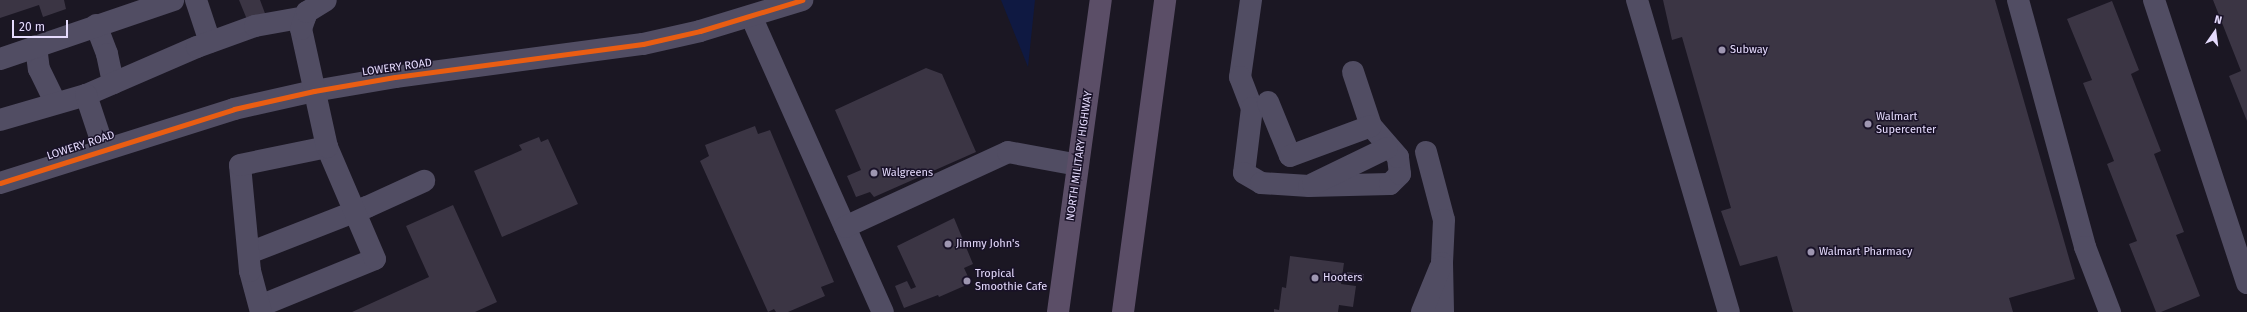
<!DOCTYPE html>
<html>
<head>
<meta charset="utf-8">
<style>
  body { margin:0 }
  #map { position:relative; width:2247px; height:312px; overflow:hidden; background:#1b1723; font-family:"Fira Sans",sans-serif }
  div>[style] { position:absolute }
  [style*='--x'] { left:calc(var(--x)*1px); top:calc(var(--y)*1px); width:calc(var(--w)*1px); rotate:calc(var(--a)*1deg) }
  .water>* { inset:0; background:#0f1942 }
  .building>* { inset:0; background:#3b3544 }
  .minor>* { height:22px; margin:-11px; padding:0 11px; transform-origin:11px; border-radius:11px; background:#514d63 }
  .major>* { height:22px; margin:-11px; padding:0 11px; transform-origin:11px; border-radius:11px; background:#5b4e67 }
  .cycleway>* { height:5px; margin:-2.5px; padding:0 2.5px; transform-origin:2.5px; border-radius:2.5px; background:#e95d12 }
  .dots>* { width:11px; height:11px; translate:-50% -50%; box-sizing:border-box; border:2px solid #191228; border-radius:50% }
  span { translate:-50% -50%; white-space:nowrap; text-align:center; line-height:1.15; -webkit-text-stroke:3px #191228; paint-order:stroke }
  .poi-label { font-size:11px; color:#e5dbfd }
  .left { translate:0 -50%; text-align:left }
  .street-label { font-size:11px; color:#e5dbfd }
  .north { position:absolute; left:2195px; top:12px; width:40px; height:40px; -webkit-text-stroke:3px #191228; paint-order:stroke; rotate:14deg; font-size:11px; font-weight:700; line-height:16px; text-align:center; color:#e5dbfd }
  .north::after { content:''; display:block; margin:auto; width:14px; height:18px; background:#e5dbfd; clip-path:polygon(50% 0,100% 100%,50% 72%,0 100%) }
  .scale { position:absolute; left:12px; top:20px; width:56px; height:18px; box-sizing:border-box; border:2px solid #e5dbfd; border-top:0; padding-left:5px; font-size:12px; line-height:14px; white-space:nowrap; color:#e5dbfd; -webkit-text-stroke:3px #191228; paint-order:stroke }
</style>
</head>
<body>
<div id="map">
  <div class="water">
    <i style="clip-path:polygon(1001px 0,1035px 0,1028px 67px)"></i>
  </div>
  <div class="building">
    <i style="clip-path:polygon(0 0,64px 0,66px 9px,43px 17px,39px 5px,0 18px)"></i>
    <i style="clip-path:polygon(239px 0,260px 0,266px 16px,248px 22px)"></i>
    <i style="clip-path:polygon(1663px 0,1995px 0,2075px 279px,2009px 298px,2013px 312px,1793px 312px,1777px 256px,1740px 266px,1721px 211px,1731px 208px,1682px 37px,1672px 40px)"></i>
    <i style="clip-path:polygon(2213px 0,2247px 0,2247px 121px,2229px 76px,2241px 71px)"></i>
    <i style="clip-path:polygon(2112px 1px,2139px 70px,2131px 74px,2161px 151px,2154px 154px,2184px 232px,2176px 235px,2200px 296px,2161px 312px,2156px 312px,2129px 244px,2137px 241px,2107px 164px,2114px 161px,2083px 83px,2092px 80px,2067px 19px)"></i>
    <i style="clip-path:polygon(926px 68px,942px 74px,976px 152px,874px 197px,870px 192px,856px 197px,847px 176px,861px 170px,835px 110px)"></i>
    <i style="clip-path:polygon(755px 126px,758px 134px,770px 130px,834px 282px,821px 287px,825px 296px,788px 312px,776px 312px,774px 309px,768px 312px,700px 161px,709px 156px,705px 145px)"></i>
    <i style="clip-path:polygon(539px 137px,541px 142px,548px 139px,578px 204px,502px 237px,474px 171px,522px 150px,519px 145px)"></i>
    <i style="clip-path:polygon(453px 205px,497px 302px,475px 312px,352px 312px,429px 277px,406px 226px)"></i>
    <i style="clip-path:polygon(954px 218px,973px 264px,964px 268px,971px 283px,939px 297px,938px 295px,904px 308px,895px 286px,907px 281px,911px 289px,916px 287px,897px 246px)"></i>
    <i style="clip-path:polygon(1290px 256px,1344px 263px,1341px 284px,1356px 286px,1353px 307px,1339px 305px,1338px 312px,1274px 312px,1274px 309px,1279px 310px,1282px 287px,1286px 288px)"></i>
    <i style="clip-path:polygon(1347px 272px,1364px 274px,1363px 282px,1346px 280px)"></i>
  </div>
  <div class="minor">
    <i style="--x:196;--y:0;--w:44;--a:71.6"></i>
    <i style="--x:1251;--y:0;--w:78;--a:98.1"></i>
    <i style="--x:1240;--y:77;--w:33;--a:69"></i>
    <i style="--x:1252;--y:108;--w:65;--a:97"></i>
    <i style="--x:1244;--y:173;--w:20;--a:30"></i>
    <i style="--x:1261;--y:183;--w:48;--a:3.6"></i>
    <i style="--x:1309;--y:186;--w:81;--a:-1.4"></i>
    <i style="--x:1390;--y:184;--w:14;--a:-45"></i>
    <i style="--x:1400;--y:174;--w:17;--a:-97"></i>
    <i style="--x:1398;--y:157;--w:41;--a:-131.1"></i>
    <i style="--x:1371;--y:126;--w:57;--a:-108.4"></i>
    <i style="--x:1637;--y:0;--w:325;--a:73.6"></i>
    <i style="--x:2018;--y:0;--w:256;--a:74.8"></i>
    <i style="--x:2085;--y:247;--w:70;--a:69"></i>
    <i style="--x:2154;--y:0;--w:298;--a:71.8"></i>
    <i style="--x:751;--y:16;--w:324;--a:66"></i>
    <i style="--x:96;--y:25;--w:31;--a:69"></i>
    <i style="--x:107;--y:54;--w:30;--a:78"></i>
    <i style="--x:36;--y:46;--w:23;--a:83"></i>
    <i style="--x:39;--y:69;--w:37;--a:64"></i>
    <i style="--x:0;--y:59;--w:183;--a:-18.8"></i>
    <i style="--x:86;--y:95;--w:121;--a:-23.4"></i>
    <i style="--x:197;--y:47;--w:62;--a:-19.9"></i>
    <i style="--x:255;--y:26;--w:51;--a:-10.2"></i>
    <i style="--x:1268;--y:102;--w:58;--a:67.8"></i>
    <i style="--x:1290;--y:156;--w:86;--a:-20.3"></i>
    <i style="--x:0;--y:120;--w:90;--a:-16.2"></i>
    <i style="--x:86;--y:95;--w:57;--a:71.6"></i>
    <i style="--x:1426;--y:152;--w:70;--a:75.2"></i>
    <i style="--x:1444;--y:220;--w:43;--a:92.7"></i>
    <i style="--x:1442;--y:263;--w:49;--a:88.8"></i>
    <i style="--x:0;--y:183;--w:245;--a:-17.5"></i>
    <i style="--x:234;--y:109;--w:82;--a:-12.7"></i>
    <i style="--x:314;--y:91;--w:82;--a:-9.8"></i>
    <i style="--x:395;--y:77;--w:250;--a:-7.6"></i>
    <i style="--x:643;--y:44;--w:58;--a:-12.8"></i>
    <i style="--x:700;--y:31;--w:107;--a:-16.9"></i>
    <i style="--x:1313;--y:184;--w:82;--a:-25.9"></i>
    <i style="--x:845;--y:227;--w:179;--a:-24.7"></i>
    <i style="--x:1008;--y:152;--w:71;--a:10.5"></i>
    <i style="--x:249;--y:253;--w:127;--a:-21.3"></i>
    <i style="--x:367;--y:207;--w:63;--a:-24.5"></i>
    <i style="--x:260;--y:306;--w:124;--a:-22.2"></i>
    <i style="--x:375;--y:259;--w:122;--a:-113.2"></i>
    <i style="--x:261;--y:312;--w:42;--a:-105"></i>
    <i style="--x:250;--y:271;--w:106;--a:-95.4"></i>
    <i style="--x:240;--y:165;--w:89;--a:-11.7"></i>
    <i style="--x:327;--y:147;--w:121;--a:-102.4"></i>
    <i style="--x:301;--y:29;--w:18;--a:-71"></i>
    <i style="--x:307;--y:12;--w:22;--a:-32"></i>
    <i style="--x:1422;--y:312;--w:48;--a:-67.8"></i>
  </div>
  <div class="major">
    <i style="--x:1058;--y:312;--w:315;--a:-82.2"></i>
    <i style="--x:1123;--y:312;--w:315;--a:-82.3"></i>
  </div>
  <div class="cycleway">
    <i style="--x:0;--y:183;--w:245;--a:-17.5"></i>
    <i style="--x:234;--y:109;--w:82;--a:-12.7"></i>
    <i style="--x:314;--y:91;--w:82;--a:-9.8"></i>
    <i style="--x:395;--y:77;--w:250;--a:-7.6"></i>
    <i style="--x:643;--y:44;--w:58;--a:-12.8"></i>
    <i style="--x:700;--y:31;--w:107;--a:-16.9"></i>
  </div>
  <div class="dots">
    <i style="left:1722px;top:50px;background:#9e96b1"></i>
    <i style="left:1868px;top:124px;background:#9e96b1"></i>
    <i style="left:874px;top:173px;background:#9e96b1"></i>
    <i style="left:948px;top:244px;background:#9e96b1"></i>
    <i style="left:1811px;top:252px;background:#9e96b1"></i>
    <i style="left:1315px;top:278px;background:#9e96b1"></i>
    <i style="left:967px;top:281px;background:#9e96b1"></i>
  </div>
  <div class="poi-label">
    <span class="left" style="left:1730px;top:50px">Subway</span>
    <span class="left" style="left:1876px;top:124px">Walmart<br>Supercenter</span>
    <span class="left" style="left:882px;top:173px">Walgreens</span>
    <span class="left" style="left:956px;top:244px">Jimmy John's</span>
    <span class="left" style="left:1819px;top:252px">Walmart Pharmacy</span>
    <span class="left" style="left:975px;top:281px">Tropical<br>Smoothie Cafe</span>
    <span class="left" style="left:1323px;top:278px">Hooters</span>
  </div>
  <div class="street-label">
    <span style="left:397px;top:68px;rotate:-8deg">LOWERY ROAD</span>
    <span style="left:81px;top:146px;rotate:-18deg">LOWERY ROAD</span>
    <span style="left:1080px;top:156px;rotate:-82deg">NORTH MILITARY HIGHWAY</span>
  </div>
  <div class="north">N</div>
  <div class="scale">20 m</div>
</div>
</body>
</html>
